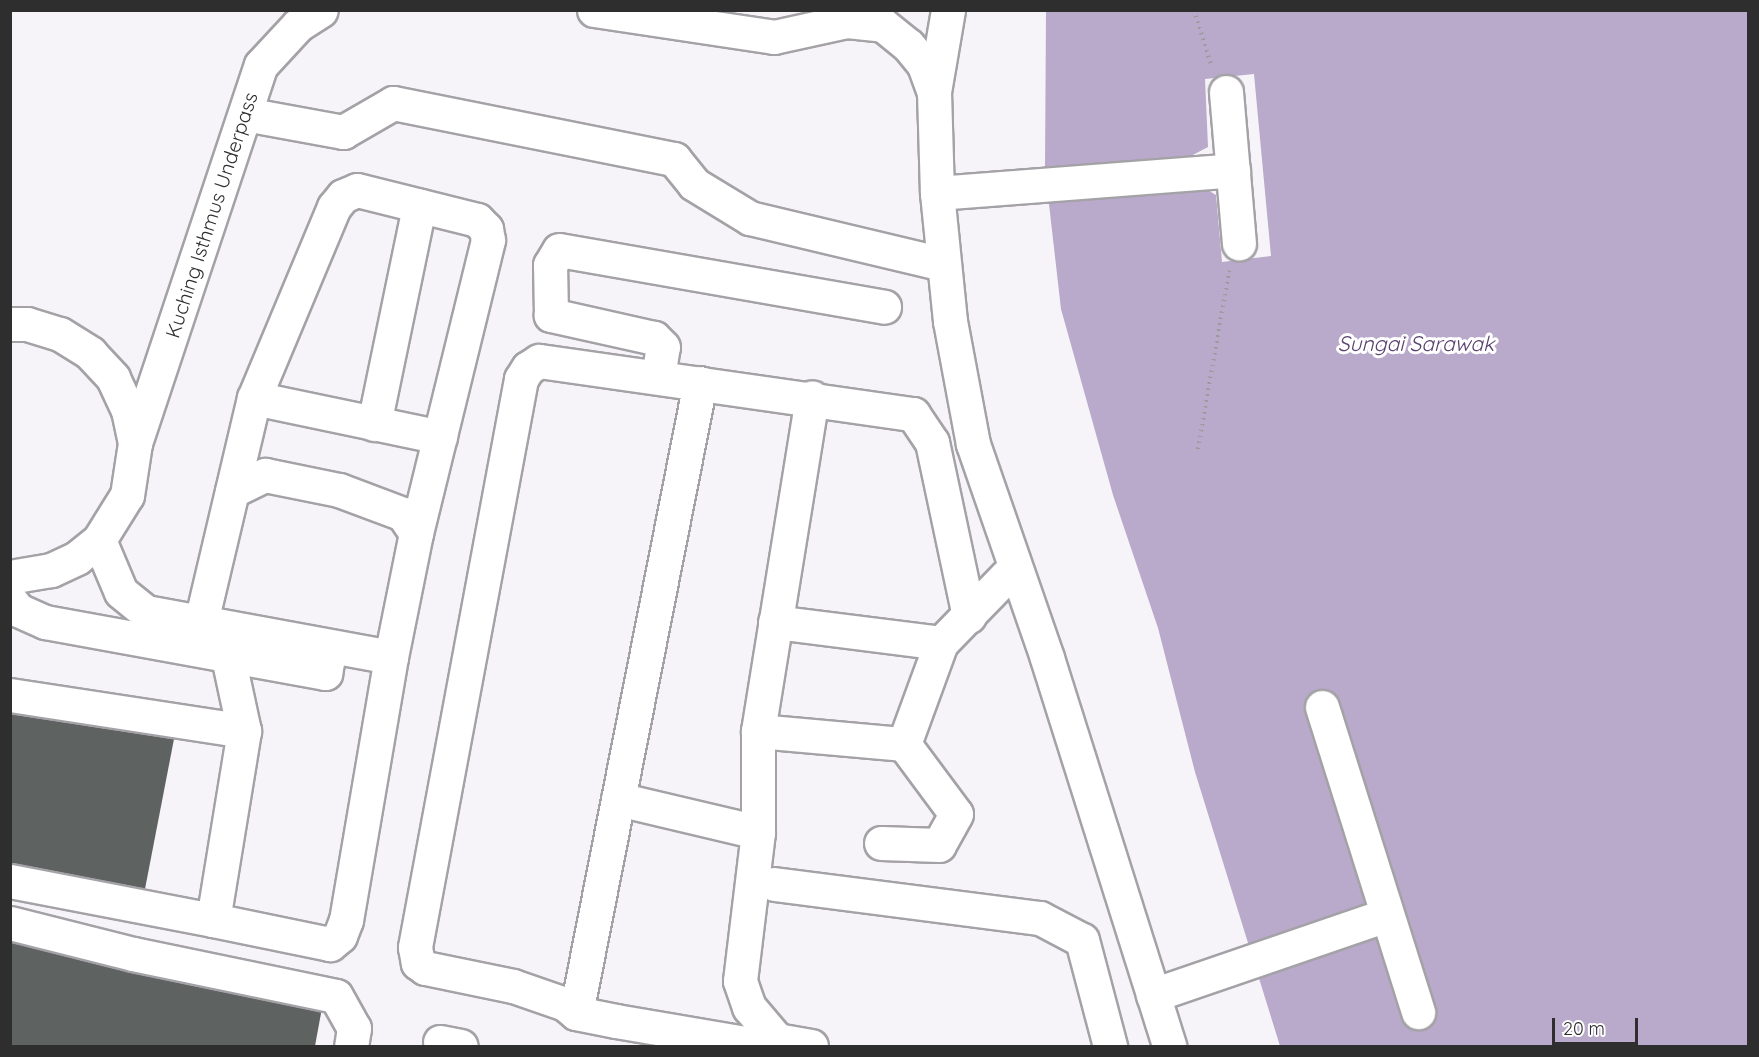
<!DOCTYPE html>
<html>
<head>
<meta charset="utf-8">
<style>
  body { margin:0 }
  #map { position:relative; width:1759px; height:1057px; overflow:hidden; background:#f6f4f8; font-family:Quicksand,sans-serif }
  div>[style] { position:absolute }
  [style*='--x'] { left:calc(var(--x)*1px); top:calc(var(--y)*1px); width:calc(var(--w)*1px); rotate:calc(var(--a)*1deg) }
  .water>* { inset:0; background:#b9a9ca }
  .pier>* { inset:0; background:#f6f4f8 }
  .building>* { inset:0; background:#5e6361 }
  .path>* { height:4px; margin-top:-2px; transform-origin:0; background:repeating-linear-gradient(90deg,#9c9a9d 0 1.5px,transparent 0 6px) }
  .roads { filter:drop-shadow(2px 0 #a4a2a6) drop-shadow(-2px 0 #a4a2a6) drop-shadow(0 2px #a4a2a6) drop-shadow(0 -2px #a4a2a6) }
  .minor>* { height:33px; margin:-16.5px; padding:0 16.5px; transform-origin:16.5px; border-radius:16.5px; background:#fff }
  span { translate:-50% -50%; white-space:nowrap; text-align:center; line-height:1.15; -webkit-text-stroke:6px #fff; paint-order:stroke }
  .street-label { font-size:20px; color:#2f2e2f }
  .water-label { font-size:21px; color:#594170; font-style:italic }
  .frame { position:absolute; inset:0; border:12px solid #2f2e2f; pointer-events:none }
  .scale { position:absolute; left:1552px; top:1018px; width:86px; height:27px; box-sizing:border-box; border:3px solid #2f2e2f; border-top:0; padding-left:8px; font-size:18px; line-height:21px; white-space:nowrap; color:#2f2e2f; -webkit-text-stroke:4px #fff; paint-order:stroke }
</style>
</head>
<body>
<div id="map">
  <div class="water">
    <i style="clip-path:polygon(1046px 10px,1748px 11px,1748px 1046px,1280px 1046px,1195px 772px,1158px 628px,1113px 495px,1061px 309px,1045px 169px)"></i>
  </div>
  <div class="pier">
    <i style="clip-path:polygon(1254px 74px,1271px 256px,1222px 262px,1216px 195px,1199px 185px,1047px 202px,1046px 184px,1187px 158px,1208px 147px,1205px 79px)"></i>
  </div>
  <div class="building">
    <i style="clip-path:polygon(10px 707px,174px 739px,145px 889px,10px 863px)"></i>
    <i style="clip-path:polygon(10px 935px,324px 997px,315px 1046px,10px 1046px)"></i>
  </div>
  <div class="path">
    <i style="--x:1194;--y:10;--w:58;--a:72.8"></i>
    <i style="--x:1198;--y:449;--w:181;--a:-80.1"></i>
  </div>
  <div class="roads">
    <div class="minor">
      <i style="--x:594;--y:10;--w:182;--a:8.5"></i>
      <i style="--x:774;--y:37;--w:75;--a:-12.4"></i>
      <i style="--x:847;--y:21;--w:18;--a:-38"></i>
      <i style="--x:948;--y:10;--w:83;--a:99.7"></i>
      <i style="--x:934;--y:92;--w:101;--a:88.3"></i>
      <i style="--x:937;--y:193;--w:129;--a:84.2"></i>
      <i style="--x:950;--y:321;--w:125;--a:79.4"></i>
      <i style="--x:973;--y:444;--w:226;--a:70.9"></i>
      <i style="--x:1047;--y:658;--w:407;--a:72.5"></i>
      <i style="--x:847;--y:21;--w:36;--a:6"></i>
      <i style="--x:883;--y:25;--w:32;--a:39"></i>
      <i style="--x:908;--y:45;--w:26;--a:51"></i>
      <i style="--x:924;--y:65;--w:29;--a:70"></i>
      <i style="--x:1226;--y:92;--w:152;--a:85.1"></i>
      <i style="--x:245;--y:114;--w:100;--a:10.4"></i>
      <i style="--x:343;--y:132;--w:58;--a:-30.1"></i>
      <i style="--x:393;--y:103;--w:287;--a:11.3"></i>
      <i style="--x:674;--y:159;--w:32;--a:51"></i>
      <i style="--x:694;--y:184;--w:66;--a:31.3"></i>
      <i style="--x:750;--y:218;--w:198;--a:13.4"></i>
      <i style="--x:937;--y:193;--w:297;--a:-4.4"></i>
      <i style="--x:10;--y:324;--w:17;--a:0"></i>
      <i style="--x:27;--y:324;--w:34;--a:17"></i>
      <i style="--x:60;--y:334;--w:36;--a:32"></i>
      <i style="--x:90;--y:353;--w:34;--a:47"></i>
      <i style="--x:113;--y:378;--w:35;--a:65"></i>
      <i style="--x:128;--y:410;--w:34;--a:78"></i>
      <i style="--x:135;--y:443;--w:53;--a:98.7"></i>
      <i style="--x:127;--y:495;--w:53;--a:121.9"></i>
      <i style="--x:99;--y:540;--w:28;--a:141"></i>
      <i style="--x:77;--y:558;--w:29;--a:155"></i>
      <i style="--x:51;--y:570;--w:42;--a:170.3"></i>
      <i style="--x:658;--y:377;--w:30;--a:-81"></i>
      <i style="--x:663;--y:347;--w:13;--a:-135"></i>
      <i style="--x:654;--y:338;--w:106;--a:-167.4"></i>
      <i style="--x:551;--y:315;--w:50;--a:-91.1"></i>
      <i style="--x:550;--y:265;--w:17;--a:-59"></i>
      <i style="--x:559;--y:250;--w:330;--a:9.9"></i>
      <i style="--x:254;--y:398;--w:190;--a:11.8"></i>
      <i style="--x:374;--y:424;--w:223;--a:-78.3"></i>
      <i style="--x:135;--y:443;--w:398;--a:-71.6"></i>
      <i style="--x:261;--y:65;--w:54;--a:-47.2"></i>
      <i style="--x:298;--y:25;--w:27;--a:-33"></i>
      <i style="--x:232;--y:491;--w:37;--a:-26"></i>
      <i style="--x:265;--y:475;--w:76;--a:11.5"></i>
      <i style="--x:339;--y:490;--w:68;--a:20.6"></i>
      <i style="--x:403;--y:514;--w:23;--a:56"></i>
      <i style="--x:99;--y:540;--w:56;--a:67.1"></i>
      <i style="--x:121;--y:592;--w:32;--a:39"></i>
      <i style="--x:146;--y:612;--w:249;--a:10.4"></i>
      <i style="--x:391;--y:657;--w:267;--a:99.7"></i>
      <i style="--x:346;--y:920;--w:17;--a:111"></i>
      <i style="--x:340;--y:936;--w:13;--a:141"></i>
      <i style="--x:330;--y:944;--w:119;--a:-168.4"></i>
      <i style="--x:213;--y:920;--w:192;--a:-80.7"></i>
      <i style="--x:244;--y:731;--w:76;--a:-102.2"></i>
      <i style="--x:10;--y:600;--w:13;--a:51"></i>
      <i style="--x:18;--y:610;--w:30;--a:24"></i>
      <i style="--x:45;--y:622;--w:285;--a:10.3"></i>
      <i style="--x:325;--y:673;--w:26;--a:-79"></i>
      <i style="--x:201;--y:622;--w:230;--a:-76.7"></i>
      <i style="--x:254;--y:398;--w:207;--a:-67.3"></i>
      <i style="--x:334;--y:207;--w:14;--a:-51"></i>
      <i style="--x:343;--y:196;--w:15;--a:-23"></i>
      <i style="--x:357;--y:190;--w:124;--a:14"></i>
      <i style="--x:477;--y:220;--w:13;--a:45"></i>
      <i style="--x:486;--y:229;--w:11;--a:80"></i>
      <i style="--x:488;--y:240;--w:302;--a:103.8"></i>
      <i style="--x:416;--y:533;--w:126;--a:101.4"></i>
      <i style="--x:775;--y:622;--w:167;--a:7.2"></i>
      <i style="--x:941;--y:643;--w:103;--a:-45.8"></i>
      <i style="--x:10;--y:695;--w:237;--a:8.7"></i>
      <i style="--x:1322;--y:707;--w:320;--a:72.5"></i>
      <i style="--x:758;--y:731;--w:147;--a:5.1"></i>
      <i style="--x:904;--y:744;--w:87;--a:53.4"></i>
      <i style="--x:956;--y:814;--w:35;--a:119"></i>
      <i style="--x:939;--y:845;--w:58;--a:-178"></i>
      <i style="--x:904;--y:744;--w:108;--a:-69.9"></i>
      <i style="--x:618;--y:799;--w:144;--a:13.3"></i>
      <i style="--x:758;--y:832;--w:101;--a:-90"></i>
      <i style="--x:758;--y:731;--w:338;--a:-80.8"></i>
      <i style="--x:758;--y:832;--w:150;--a:96.9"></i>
      <i style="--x:740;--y:981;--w:28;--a:71"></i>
      <i style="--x:749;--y:1007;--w:43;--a:49.7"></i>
      <i style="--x:10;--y:881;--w:207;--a:10.9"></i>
      <i style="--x:774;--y:884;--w:268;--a:7.3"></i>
      <i style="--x:1040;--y:918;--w:47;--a:27.6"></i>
      <i style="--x:1082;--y:940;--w:110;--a:75.2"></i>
      <i style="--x:10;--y:923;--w:127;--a:14.1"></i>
      <i style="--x:133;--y:954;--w:207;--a:11.7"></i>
      <i style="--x:336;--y:996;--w:37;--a:61"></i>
      <i style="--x:354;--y:1028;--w:18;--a:99"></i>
      <i style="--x:1153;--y:995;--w:246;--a:-18.9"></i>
      <i style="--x:576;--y:1013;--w:642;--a:-78.87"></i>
      <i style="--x:440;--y:1042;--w:21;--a:11"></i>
      <i style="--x:811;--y:1046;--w:35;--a:-170"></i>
      <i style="--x:777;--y:1040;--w:32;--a:175"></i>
      <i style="--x:745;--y:1043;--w:131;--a:-170.3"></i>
      <i style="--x:616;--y:1021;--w:41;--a:-168.7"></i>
      <i style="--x:576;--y:1013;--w:14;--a:-141"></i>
      <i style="--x:565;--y:1004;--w:55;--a:-160.9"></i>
      <i style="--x:513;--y:986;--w:90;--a:-168.4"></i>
      <i style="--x:425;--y:968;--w:9;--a:-144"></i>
      <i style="--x:418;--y:963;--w:16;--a:-101"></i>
      <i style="--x:415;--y:947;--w:578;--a:-79.43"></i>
      <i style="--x:521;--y:379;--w:13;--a:-58"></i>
      <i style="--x:528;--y:368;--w:13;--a:-32"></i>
      <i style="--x:539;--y:361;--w:378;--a:8.1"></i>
      <i style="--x:913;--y:414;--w:34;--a:56"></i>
      <i style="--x:932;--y:442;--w:178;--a:78"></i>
    </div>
  </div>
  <div class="street-label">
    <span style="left:211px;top:215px;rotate:-72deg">Kuching Isthmus Underpass</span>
  </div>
  <div class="water-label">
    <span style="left:1416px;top:343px">Sungai Sarawak</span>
  </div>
  <div class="frame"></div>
  <div class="scale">20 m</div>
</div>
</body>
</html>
